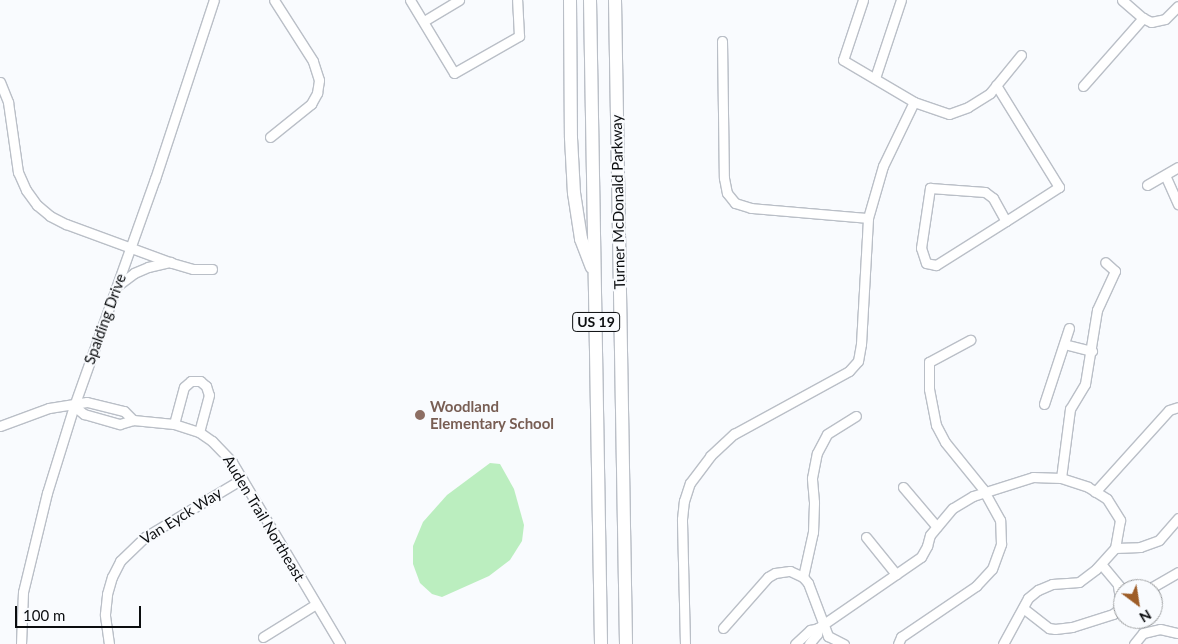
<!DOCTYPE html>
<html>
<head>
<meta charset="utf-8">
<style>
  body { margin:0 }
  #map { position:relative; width:1178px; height:644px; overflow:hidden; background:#f9fbfe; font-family:Lato,sans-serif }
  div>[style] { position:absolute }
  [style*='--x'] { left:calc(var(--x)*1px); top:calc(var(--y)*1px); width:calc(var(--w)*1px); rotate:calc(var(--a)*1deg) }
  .green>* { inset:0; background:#bbeebf }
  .roads { filter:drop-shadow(1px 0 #babfc7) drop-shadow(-1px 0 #babfc7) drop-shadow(0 1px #babfc7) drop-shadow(0 -1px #babfc7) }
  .minor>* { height:9px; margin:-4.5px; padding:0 4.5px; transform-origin:4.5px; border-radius:4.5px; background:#fff }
  .highway>* { height:12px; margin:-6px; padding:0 6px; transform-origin:6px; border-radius:6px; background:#fff }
  .dots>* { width:14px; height:14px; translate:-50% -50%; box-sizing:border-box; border:2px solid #f9fbfe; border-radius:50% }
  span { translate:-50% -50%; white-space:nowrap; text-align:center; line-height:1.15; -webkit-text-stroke:4px #f9fbfe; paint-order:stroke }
  .shield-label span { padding:1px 4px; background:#f9fbfe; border:1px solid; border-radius:4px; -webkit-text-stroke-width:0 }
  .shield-label { font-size:14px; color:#0b0d0f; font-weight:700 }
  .street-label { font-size:15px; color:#0b0d0f }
  .education-label { font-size:15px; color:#785e54; font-weight:700 }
  .left { translate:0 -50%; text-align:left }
  .north { position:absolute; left:1113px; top:579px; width:50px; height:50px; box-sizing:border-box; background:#f9fbfe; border:1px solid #9a9c9e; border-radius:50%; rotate:149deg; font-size:14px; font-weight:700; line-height:20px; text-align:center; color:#0b0d0f }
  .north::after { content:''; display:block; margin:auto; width:18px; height:22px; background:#9e5d27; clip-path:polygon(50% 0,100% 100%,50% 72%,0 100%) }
  .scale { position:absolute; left:15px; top:606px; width:126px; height:22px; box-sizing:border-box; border:2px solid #0b0d0f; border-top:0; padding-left:6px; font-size:15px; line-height:18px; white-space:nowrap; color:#0b0d0f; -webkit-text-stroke:4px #f9fbfe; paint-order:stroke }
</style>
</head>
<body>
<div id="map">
  <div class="green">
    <i style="clip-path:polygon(490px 463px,500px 464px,514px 489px,524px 525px,522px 541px,510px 560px,489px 576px,442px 597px,432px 594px,420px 583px,413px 564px,413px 546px,423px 522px,447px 495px)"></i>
  </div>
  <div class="roads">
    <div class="minor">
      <i style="--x:410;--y:0;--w:85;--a:58.9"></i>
      <i style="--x:454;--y:73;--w:75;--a:-29.6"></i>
      <i style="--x:519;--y:36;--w:36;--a:-93"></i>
      <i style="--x:863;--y:0;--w:63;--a:108.4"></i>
      <i style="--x:843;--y:60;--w:82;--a:30.6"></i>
      <i style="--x:914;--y:102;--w:37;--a:19"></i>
      <i style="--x:949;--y:114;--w:20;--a:-20"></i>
      <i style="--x:968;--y:107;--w:26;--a:-32"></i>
      <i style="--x:990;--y:93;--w:49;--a:-50.8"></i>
      <i style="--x:1122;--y:0;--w:28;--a:41"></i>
      <i style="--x:1143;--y:18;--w:9;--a:27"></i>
      <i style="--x:1151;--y:22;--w:14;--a:-12"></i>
      <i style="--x:1165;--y:19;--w:18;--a:-45"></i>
      <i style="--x:424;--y:21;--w:41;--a:-31"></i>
      <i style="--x:722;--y:41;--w:137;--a:89.2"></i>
      <i style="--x:724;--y:178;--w:15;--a:79"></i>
      <i style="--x:727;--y:193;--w:13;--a:51"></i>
      <i style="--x:735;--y:203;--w:17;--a:17"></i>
      <i style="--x:751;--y:208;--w:117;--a:4.9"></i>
      <i style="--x:875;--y:78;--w:82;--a:-71.6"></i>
      <i style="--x:0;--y:82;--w:22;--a:68"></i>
      <i style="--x:8;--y:102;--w:71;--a:81.9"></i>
      <i style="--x:18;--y:172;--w:20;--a:66"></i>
      <i style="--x:26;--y:190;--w:19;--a:54"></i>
      <i style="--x:37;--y:205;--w:17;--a:40"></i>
      <i style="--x:50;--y:216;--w:18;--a:27"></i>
      <i style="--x:66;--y:224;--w:113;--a:20.2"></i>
      <i style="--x:172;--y:263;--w:22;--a:16"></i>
      <i style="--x:193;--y:269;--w:19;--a:0"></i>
      <i style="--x:996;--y:85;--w:120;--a:58.3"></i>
      <i style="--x:1059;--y:187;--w:63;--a:147.3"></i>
      <i style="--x:1083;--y:86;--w:91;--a:-48.6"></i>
      <i style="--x:270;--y:137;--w:53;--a:-38.8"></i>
      <i style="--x:311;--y:104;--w:13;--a:-61"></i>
      <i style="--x:317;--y:93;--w:13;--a:-81"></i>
      <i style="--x:319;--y:80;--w:20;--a:-108"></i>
      <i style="--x:313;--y:61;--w:72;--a:-122.6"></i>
      <i style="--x:1165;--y:175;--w:32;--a:66"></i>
      <i style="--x:1147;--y:185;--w:36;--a:-30"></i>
      <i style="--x:930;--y:188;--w:55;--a:4.2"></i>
      <i style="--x:985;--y:192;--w:10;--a:37"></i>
      <i style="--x:993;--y:198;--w:26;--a:61"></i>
      <i style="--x:1006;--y:221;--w:83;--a:147.8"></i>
      <i style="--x:936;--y:265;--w:10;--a:-169"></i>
      <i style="--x:926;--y:263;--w:16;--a:-108"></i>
      <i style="--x:921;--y:248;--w:61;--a:-81.5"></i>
      <i style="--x:117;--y:286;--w:21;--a:-37"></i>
      <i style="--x:134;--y:273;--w:15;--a:-23"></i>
      <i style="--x:148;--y:267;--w:23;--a:-13"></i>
      <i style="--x:1064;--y:344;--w:29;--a:14"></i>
      <i style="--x:1044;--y:404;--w:80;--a:-71.8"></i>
      <i style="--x:74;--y:406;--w:13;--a:39"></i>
      <i style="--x:84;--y:414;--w:37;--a:16"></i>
      <i style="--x:120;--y:424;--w:14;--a:-17"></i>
      <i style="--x:133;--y:420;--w:41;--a:5.6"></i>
      <i style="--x:174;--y:424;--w:26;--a:18"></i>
      <i style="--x:199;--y:432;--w:16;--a:35"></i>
      <i style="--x:212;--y:441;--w:29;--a:46"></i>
      <i style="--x:232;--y:462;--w:212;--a:59.3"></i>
      <i style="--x:174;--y:424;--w:38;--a:-75"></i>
      <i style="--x:184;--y:387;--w:9;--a:-41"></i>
      <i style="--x:191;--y:381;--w:9;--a:0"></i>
      <i style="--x:200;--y:381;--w:8;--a:40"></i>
      <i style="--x:206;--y:386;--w:9;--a:72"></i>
      <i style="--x:209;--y:395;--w:38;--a:105"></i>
      <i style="--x:0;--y:426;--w:52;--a:-20.2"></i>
      <i style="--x:49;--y:408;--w:38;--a:-9"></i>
      <i style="--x:87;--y:402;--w:38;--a:14"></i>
      <i style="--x:124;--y:411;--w:13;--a:45"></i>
      <i style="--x:1061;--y:478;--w:70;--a:-82.6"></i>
      <i style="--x:1070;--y:409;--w:29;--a:-59"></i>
      <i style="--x:1085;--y:384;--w:75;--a:-80.8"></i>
      <i style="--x:1097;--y:310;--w:43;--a:-65.2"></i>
      <i style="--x:1115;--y:271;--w:13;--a:-138"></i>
      <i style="--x:903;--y:487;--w:52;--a:49.6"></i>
      <i style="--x:1095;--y:492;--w:110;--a:-47.9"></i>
      <i style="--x:1169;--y:410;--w:9;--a:-18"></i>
      <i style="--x:866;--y:537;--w:48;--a:51"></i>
      <i style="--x:1101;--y:564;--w:33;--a:50"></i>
      <i style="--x:803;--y:577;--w:46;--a:-77.5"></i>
      <i style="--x:813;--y:532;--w:30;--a:-88"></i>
      <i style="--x:814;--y:502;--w:24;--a:-95"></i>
      <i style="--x:812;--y:478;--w:25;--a:-79"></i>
      <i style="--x:817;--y:453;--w:21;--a:-62"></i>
      <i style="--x:827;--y:434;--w:34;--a:-32"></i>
      <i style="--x:1149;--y:589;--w:34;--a:-30"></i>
      <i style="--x:1023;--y:608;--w:33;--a:38"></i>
      <i style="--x:1049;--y:628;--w:6;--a:9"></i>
      <i style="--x:1055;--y:629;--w:17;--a:-7"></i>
      <i style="--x:1072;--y:627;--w:43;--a:-17.6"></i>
      <i style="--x:1113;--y:614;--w:6;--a:-39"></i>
      <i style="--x:1118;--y:610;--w:6;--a:-59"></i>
      <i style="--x:1121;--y:605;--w:20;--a:-99"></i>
      <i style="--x:723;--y:628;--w:68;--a:-48.6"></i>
      <i style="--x:768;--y:577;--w:8;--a:-30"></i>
      <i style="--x:775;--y:573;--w:15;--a:-8"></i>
      <i style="--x:790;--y:571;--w:14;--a:25"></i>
      <i style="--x:803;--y:577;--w:8;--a:50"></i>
      <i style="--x:808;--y:583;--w:57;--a:69.3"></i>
      <i style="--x:828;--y:636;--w:18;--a:27"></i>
      <i style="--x:263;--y:637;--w:62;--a:-31.9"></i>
      <i style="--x:21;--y:644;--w:52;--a:-87.8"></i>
      <i style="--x:23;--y:592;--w:102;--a:-76.4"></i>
      <i style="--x:47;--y:493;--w:91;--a:-72.8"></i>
      <i style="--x:74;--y:406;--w:241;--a:-70.4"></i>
      <i style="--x:155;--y:179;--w:188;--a:-71.8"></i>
      <i style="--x:109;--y:644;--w:30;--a:-98"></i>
      <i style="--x:105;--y:614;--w:20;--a:-84"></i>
      <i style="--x:107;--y:594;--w:18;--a:-74"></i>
      <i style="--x:112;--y:577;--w:18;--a:-63"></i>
      <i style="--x:120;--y:561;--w:35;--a:-44"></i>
      <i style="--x:145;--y:537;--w:113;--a:-30.9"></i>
      <i style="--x:685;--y:644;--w:125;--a:-91.4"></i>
      <i style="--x:682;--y:519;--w:18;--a:-84"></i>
      <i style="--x:684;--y:501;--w:19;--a:-72"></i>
      <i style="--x:690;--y:483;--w:34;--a:-53"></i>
      <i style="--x:710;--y:456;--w:33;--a:-43"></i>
      <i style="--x:734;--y:434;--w:131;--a:-28.7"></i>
      <i style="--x:849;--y:371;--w:13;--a:-48"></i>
      <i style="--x:858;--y:361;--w:17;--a:-80"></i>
      <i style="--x:861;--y:344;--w:126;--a:-86.8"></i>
      <i style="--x:868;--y:218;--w:54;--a:-73.9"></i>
      <i style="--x:883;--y:166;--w:71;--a:-64.2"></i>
      <i style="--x:795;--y:644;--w:21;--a:-43"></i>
      <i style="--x:810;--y:630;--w:8;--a:-14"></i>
      <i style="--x:818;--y:628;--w:125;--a:-34.6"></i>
      <i style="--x:921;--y:557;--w:13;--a:-61"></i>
      <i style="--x:927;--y:546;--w:11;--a:-75"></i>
      <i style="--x:930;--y:535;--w:35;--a:-50"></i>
      <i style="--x:953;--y:508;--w:23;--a:-31"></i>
      <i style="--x:973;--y:496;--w:63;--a:-17.6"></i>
      <i style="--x:1033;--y:477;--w:28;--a:2"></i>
      <i style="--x:1061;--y:478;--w:28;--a:18"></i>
      <i style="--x:1088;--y:487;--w:22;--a:32"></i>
      <i style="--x:1107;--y:499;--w:25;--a:58"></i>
      <i style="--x:1120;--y:520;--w:28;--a:100"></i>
      <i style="--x:809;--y:644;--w:13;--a:-51"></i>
      <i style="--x:817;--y:634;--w:6;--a:-81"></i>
      <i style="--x:898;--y:644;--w:8;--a:-67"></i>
      <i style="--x:901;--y:637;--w:91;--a:-34.2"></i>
      <i style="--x:976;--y:586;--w:23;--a:-47"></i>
      <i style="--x:992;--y:569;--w:27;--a:-70"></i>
      <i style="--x:1001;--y:544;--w:24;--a:-92"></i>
      <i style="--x:1000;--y:520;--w:35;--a:-119"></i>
      <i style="--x:983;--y:489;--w:60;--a:-129"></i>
      <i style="--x:945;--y:442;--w:19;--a:-118"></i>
      <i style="--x:936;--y:425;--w:37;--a:-101"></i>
      <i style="--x:929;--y:389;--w:27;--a:-90"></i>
      <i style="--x:929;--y:362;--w:47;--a:-28.2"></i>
      <i style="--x:1003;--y:644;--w:52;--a:-61.5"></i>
      <i style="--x:1028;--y:598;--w:13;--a:-39"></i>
      <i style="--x:1038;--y:590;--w:15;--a:-23"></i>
      <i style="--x:1052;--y:584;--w:27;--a:-4"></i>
      <i style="--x:1079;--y:582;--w:21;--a:-37"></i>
      <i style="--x:1096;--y:569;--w:28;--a:-48"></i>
      <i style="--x:1115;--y:548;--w:25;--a:-2"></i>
      <i style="--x:1140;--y:547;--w:20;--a:-20"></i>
      <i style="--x:1159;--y:540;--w:29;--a:-49"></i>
      <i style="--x:1134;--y:644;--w:14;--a:-51"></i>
      <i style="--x:1143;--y:633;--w:17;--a:-13"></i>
      <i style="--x:1160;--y:629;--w:18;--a:13"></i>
    </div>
    <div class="highway">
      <i style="--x:570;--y:0;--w:138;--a:89.6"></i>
      <i style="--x:571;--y:138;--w:55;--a:86.9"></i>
      <i style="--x:574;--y:193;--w:47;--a:81.3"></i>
      <i style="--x:581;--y:239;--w:30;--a:69"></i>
      <i style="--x:590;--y:0;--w:644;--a:89.02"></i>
      <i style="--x:615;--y:0;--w:644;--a:89.02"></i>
    </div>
  </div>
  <div class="dots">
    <i style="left:420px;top:415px;background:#8d6e63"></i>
  </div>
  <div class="shield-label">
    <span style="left:596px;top:322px">US 19</span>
  </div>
  <div class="street-label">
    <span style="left:618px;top:202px;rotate:-91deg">Turner McDonald Parkway</span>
    <span style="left:105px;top:319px;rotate:-70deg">Spalding Drive</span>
    <span style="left:181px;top:516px;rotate:-32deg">Van Eyck Way</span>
    <span style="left:264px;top:518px;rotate:59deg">Auden Trail Northeast</span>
  </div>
  <div class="education-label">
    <span class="left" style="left:430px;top:415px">Woodland<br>Elementary School</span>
  </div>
  <div class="north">N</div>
  <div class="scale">100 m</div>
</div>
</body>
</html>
